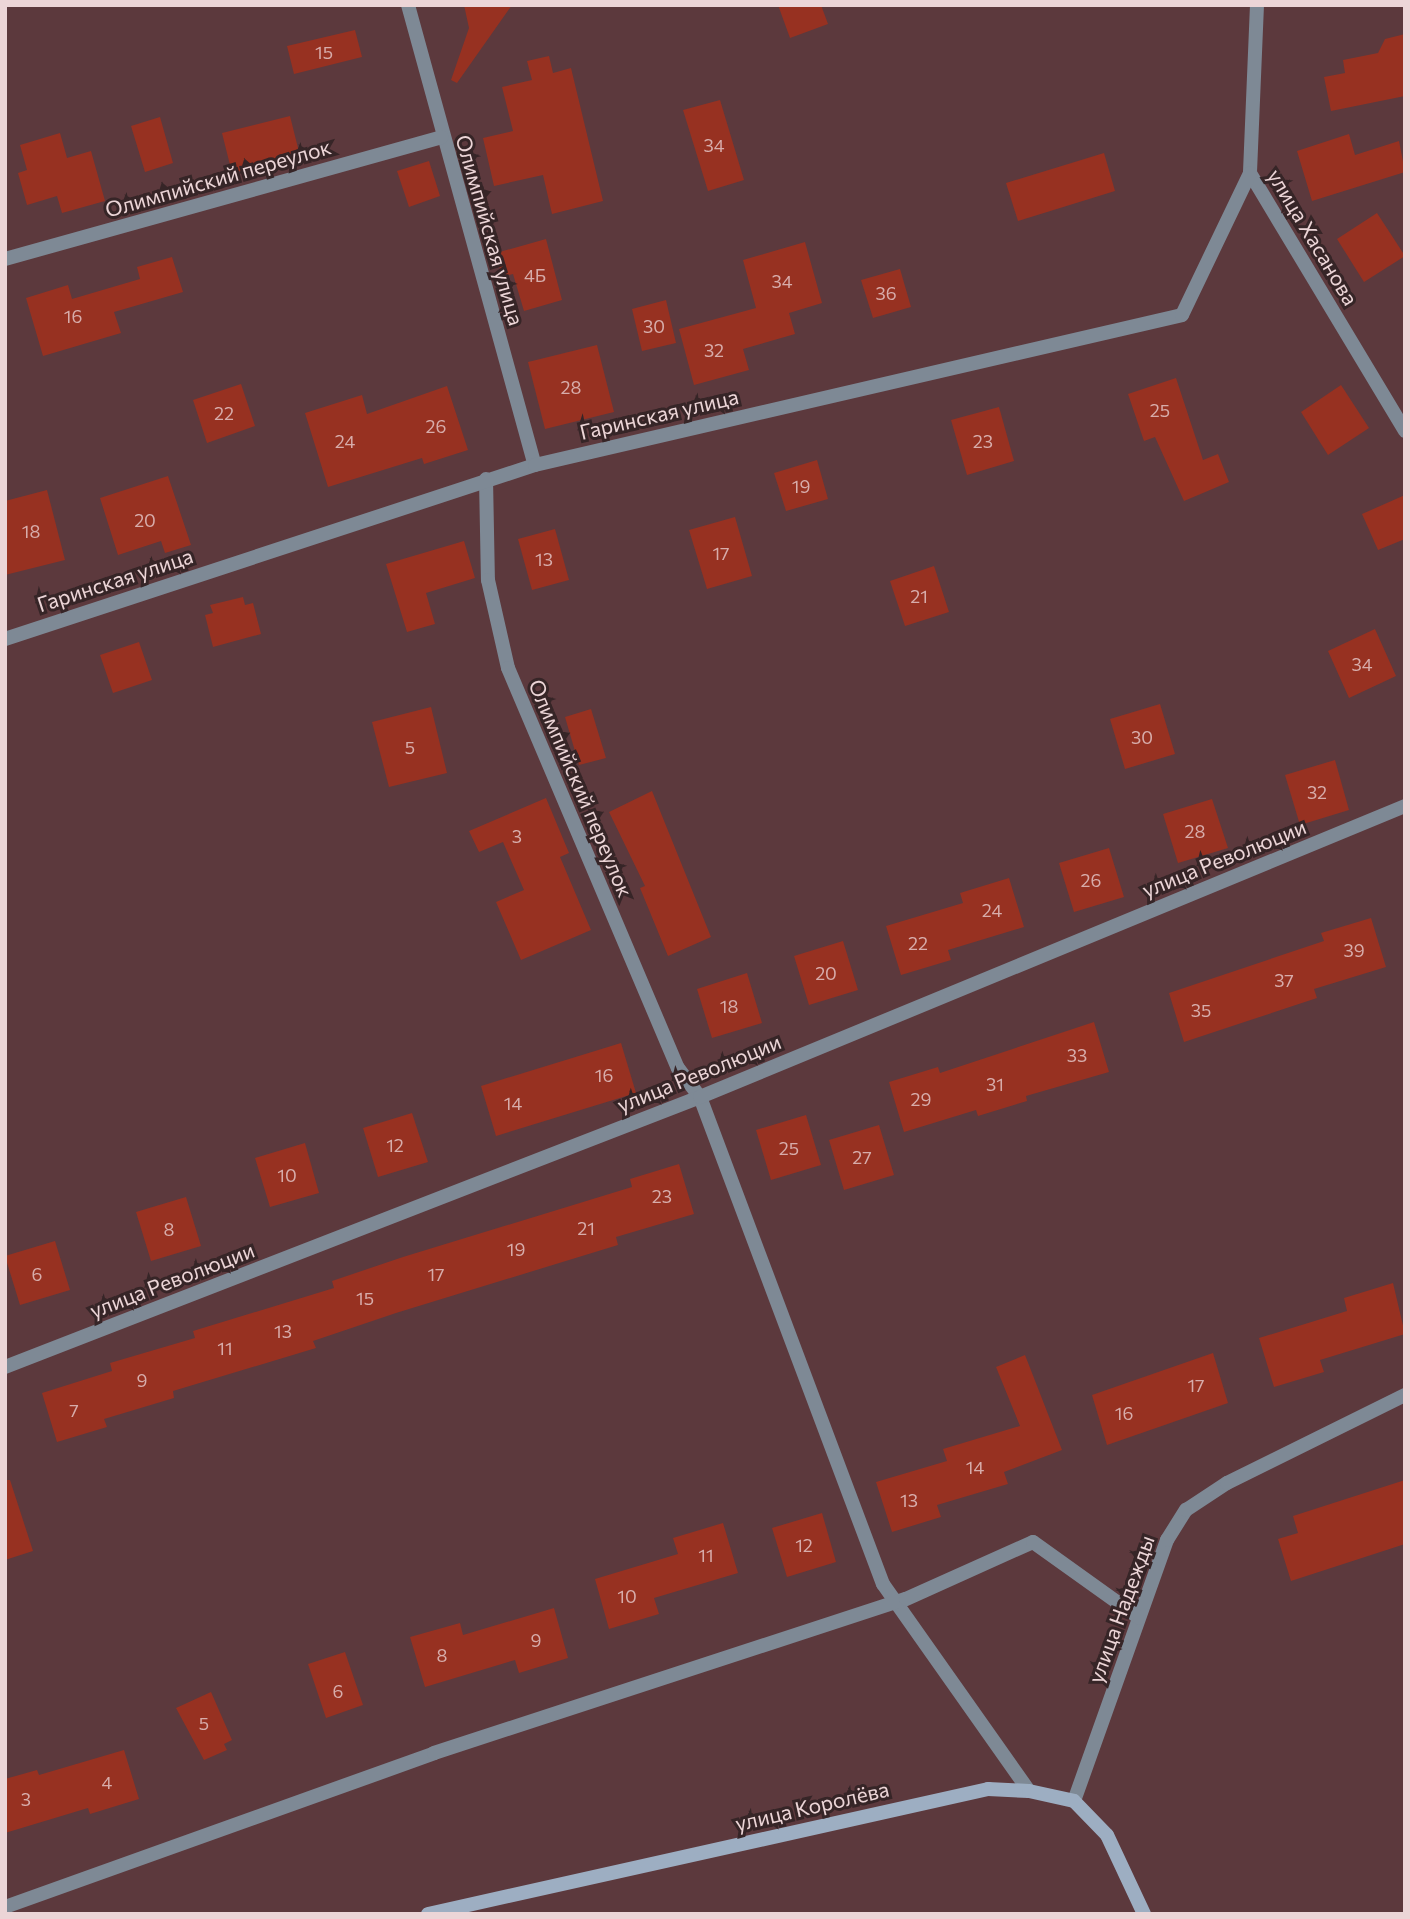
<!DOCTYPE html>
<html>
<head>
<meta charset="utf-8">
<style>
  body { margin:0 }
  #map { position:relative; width:1410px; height:1919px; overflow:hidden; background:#5c393d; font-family:Commissioner,sans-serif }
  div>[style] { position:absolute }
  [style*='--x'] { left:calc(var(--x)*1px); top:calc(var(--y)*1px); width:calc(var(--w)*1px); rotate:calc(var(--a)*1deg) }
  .building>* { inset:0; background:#973121 }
  .street>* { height:14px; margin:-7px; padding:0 7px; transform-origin:7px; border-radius:7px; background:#7e8995 }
  .secondary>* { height:14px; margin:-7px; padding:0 7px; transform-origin:7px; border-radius:7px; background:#9daec2 }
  span { translate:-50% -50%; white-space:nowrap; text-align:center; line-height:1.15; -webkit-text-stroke:6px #362527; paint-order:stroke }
  .number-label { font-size:18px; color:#d7acaa }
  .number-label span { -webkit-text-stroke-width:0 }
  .street-label { font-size:21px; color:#ecd5d7 }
  .frame { position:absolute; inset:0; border:7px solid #ecd5d7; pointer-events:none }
</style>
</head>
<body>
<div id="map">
  <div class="building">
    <i style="clip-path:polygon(464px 5px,512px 5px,457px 83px,451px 80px,469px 28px)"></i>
    <i style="clip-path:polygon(778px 5px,821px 5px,828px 24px,790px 38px)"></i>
    <i style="clip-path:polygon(355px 30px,362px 57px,294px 74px,287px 46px)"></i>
    <i style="clip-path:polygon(1405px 34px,1405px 96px,1331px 111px,1324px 77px,1345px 73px,1343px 60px,1378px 53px,1385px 39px)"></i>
    <i style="clip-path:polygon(549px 56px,553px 73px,571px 68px,603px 201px,552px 214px,543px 175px,494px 186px,483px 138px,513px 131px,502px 87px,532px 80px,527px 61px)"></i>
    <i style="clip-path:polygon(720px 100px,744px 180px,708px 191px,683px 110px)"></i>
    <i style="clip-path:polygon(290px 116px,300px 156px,232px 173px,222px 133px)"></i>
    <i style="clip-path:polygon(160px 117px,173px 163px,145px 172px,131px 126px)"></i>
    <i style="clip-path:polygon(60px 133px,67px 158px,91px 151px,105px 201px,62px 213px,57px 196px,27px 205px,18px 173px,27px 170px,20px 145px)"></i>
    <i style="clip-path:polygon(1349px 134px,1355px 155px,1399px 141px,1405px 172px,1312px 201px,1297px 151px)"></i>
    <i style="clip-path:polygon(1104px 153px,1115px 191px,1018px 221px,1006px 183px)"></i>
    <i style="clip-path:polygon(429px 161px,440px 196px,409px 207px,397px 171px)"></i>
    <i style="clip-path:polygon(1377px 213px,1405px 256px,1364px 282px,1337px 239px)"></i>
    <i style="clip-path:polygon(546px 239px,562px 300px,524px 311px,513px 274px,502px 277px,496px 253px)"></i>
    <i style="clip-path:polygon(805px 242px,822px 303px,789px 313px,795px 334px,743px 349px,749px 370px,694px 385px,679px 329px,756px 308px,743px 260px)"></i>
    <i style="clip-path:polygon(172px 257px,183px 292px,114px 312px,121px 333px,43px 356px,26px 298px,68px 285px,72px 299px,140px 279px,137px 267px)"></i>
    <i style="clip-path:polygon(900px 269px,911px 307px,873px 318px,861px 280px)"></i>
    <i style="clip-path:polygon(666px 300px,676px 343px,642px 351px,632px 309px)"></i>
    <i style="clip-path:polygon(597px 345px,614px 412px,545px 429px,528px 362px)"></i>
    <i style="clip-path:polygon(1176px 378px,1203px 460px,1218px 454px,1229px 482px,1184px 501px,1155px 437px,1144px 441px,1128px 394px)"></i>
    <i style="clip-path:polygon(241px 384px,255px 426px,207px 443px,193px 400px)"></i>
    <i style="clip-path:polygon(1341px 385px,1369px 428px,1328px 455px,1301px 412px)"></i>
    <i style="clip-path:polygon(447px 386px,468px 450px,424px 464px,422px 458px,328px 487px,305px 413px,362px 395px,367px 414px)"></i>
    <i style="clip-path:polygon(999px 407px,1014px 461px,967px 475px,951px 420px)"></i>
    <i style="clip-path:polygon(817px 460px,828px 499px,786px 511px,774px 473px)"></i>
    <i style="clip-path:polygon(168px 476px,191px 545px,165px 553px,161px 541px,118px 555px,100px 498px)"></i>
    <i style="clip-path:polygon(47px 490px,65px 560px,5px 575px,5px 501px)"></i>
    <i style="clip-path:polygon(1405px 495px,1405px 539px,1378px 550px,1362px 514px)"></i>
    <i style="clip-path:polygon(735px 517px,752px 576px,707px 589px,689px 530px)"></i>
    <i style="clip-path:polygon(555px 529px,569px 580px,532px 590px,518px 539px)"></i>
    <i style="clip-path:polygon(464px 541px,475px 578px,426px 593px,435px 624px,407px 632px,386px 564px)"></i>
    <i style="clip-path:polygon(934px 566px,949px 612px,905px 626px,890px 581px)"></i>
    <i style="clip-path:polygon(243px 597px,245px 605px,253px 603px,261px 634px,213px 647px,205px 615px,213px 613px,210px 605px)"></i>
    <i style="clip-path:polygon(1375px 629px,1396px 676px,1349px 698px,1328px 651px)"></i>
    <i style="clip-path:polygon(139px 642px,152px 680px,113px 693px,100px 655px)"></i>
    <i style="clip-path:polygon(1160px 704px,1175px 754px,1125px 769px,1110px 719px)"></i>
    <i style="clip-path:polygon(431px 707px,447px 773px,389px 787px,372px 722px)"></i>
    <i style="clip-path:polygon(591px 709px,606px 758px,579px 765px,565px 717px)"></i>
    <i style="clip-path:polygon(1335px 760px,1349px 810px,1300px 825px,1285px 775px)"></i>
    <i style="clip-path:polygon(652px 791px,711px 937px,668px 956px,640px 888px,645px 886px,609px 812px)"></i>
    <i style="clip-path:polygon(546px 798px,569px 853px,560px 857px,591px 930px,521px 960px,496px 902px,524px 890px,503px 842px,479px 852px,469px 831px)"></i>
    <i style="clip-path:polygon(1212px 799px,1228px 848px,1178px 863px,1163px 814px)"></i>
    <i style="clip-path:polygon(1109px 848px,1124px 897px,1074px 912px,1059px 863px)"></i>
    <i style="clip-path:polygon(1009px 878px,1024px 927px,948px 950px,951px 960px,901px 975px,886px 926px,963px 903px,960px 893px)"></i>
    <i style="clip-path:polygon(1371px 918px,1386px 967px,1314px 989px,1317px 998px,1184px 1042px,1169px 993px,1324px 941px,1321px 933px)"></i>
    <i style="clip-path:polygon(843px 941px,858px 990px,809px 1005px,794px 956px)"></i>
    <i style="clip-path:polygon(747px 973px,762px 1023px,712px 1038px,697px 989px)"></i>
    <i style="clip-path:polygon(1094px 1022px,1109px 1072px,1026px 1096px,1027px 1101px,978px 1116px,976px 1110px,904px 1132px,889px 1082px,938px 1067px,940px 1073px)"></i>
    <i style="clip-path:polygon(621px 1043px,636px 1093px,496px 1136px,481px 1086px)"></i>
    <i style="clip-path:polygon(412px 1113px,428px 1162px,378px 1177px,363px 1128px)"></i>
    <i style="clip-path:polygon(806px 1115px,821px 1165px,771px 1180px,756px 1130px)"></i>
    <i style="clip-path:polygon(879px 1125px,894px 1175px,844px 1190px,829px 1140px)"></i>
    <i style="clip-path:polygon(305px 1143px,319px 1193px,270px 1207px,255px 1158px)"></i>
    <i style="clip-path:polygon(679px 1164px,694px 1214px,616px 1237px,618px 1245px,396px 1313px,313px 1341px,316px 1348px,173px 1391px,174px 1398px,104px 1419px,107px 1427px,57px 1442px,42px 1393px,112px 1371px,110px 1363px,195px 1338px,193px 1331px,334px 1288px,332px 1281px,403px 1257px,632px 1187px,630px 1179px)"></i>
    <i style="clip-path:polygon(186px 1197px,201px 1246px,151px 1261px,136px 1212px)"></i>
    <i style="clip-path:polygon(55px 1241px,70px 1290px,20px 1305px,5px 1256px)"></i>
    <i style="clip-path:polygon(1393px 1283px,1405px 1334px,1320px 1360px,1324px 1372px,1274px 1387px,1259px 1338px,1347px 1311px,1344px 1298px)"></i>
    <i style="clip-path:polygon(1213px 1353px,1228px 1403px,1107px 1445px,1092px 1395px)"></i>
    <i style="clip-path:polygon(1025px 1355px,1062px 1450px,1004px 1472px,1008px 1484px,937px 1505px,941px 1517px,892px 1532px,876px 1482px,947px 1461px,943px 1449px,1020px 1426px,996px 1367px)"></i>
    <i style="clip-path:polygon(5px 1480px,10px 1480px,33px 1551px,5px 1560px)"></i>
    <i style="clip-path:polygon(1405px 1480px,1405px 1544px,1291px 1581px,1278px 1539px,1298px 1533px,1293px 1516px)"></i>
    <i style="clip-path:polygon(822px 1513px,836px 1562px,787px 1577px,772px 1528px)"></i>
    <i style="clip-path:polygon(723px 1523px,738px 1573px,654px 1598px,659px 1614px,609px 1629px,595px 1579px,678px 1554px,673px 1538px)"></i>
    <i style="clip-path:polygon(554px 1608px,568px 1658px,519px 1673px,515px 1660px,425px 1687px,410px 1637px,460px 1623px,463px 1635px)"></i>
    <i style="clip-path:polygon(345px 1652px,363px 1705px,326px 1718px,308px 1664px)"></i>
    <i style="clip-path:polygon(211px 1692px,232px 1740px,224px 1744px,227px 1750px,204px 1760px,176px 1708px)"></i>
    <i style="clip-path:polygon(124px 1750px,139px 1799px,90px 1814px,88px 1808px,5px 1833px,5px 1779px,37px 1770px,39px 1775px)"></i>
  </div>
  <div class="street">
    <i style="--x:408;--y:5;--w:477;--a:74.6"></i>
    <i style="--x:1257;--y:5;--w:168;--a:92.4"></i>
    <i style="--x:1250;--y:173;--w:301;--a:59"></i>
    <i style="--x:5;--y:259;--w:453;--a:-15.6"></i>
    <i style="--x:486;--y:479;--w:101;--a:88.9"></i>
    <i style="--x:488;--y:580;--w:90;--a:77.2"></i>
    <i style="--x:508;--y:668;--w:435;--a:67"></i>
    <i style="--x:678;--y:1068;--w:36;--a:53"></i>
    <i style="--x:700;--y:1097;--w:520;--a:69.41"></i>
    <i style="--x:883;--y:1584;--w:253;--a:54.8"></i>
    <i style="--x:5;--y:639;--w:558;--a:-18.18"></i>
    <i style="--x:535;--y:465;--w:664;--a:-13.05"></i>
    <i style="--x:1182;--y:315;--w:157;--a:-64.4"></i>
    <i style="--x:5;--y:1367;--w:746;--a:-21.23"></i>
    <i style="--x:700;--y:1097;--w:763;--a:-22.43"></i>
    <i style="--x:1074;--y:1801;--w:277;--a:-70.4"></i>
    <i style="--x:1167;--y:1540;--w:36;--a:-58"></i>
    <i style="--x:1186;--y:1510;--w:49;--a:-33.4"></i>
    <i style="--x:1227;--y:1483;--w:199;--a:-26.3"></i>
    <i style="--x:5;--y:1907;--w:456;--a:-19.7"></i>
    <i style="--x:434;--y:1753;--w:496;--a:-18.1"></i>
    <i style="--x:906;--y:1599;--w:139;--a:-24.2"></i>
    <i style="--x:1033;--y:1542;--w:130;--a:35.6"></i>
  </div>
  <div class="secondary">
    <i style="--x:428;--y:1914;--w:574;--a:-12.58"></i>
    <i style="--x:988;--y:1789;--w:41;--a:2.8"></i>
    <i style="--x:1029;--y:1791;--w:46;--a:12.5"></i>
    <i style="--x:1074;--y:1801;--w:47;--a:45.9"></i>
    <i style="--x:1107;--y:1835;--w:87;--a:64.9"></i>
  </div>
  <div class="number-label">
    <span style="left:324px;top:52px">15</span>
    <span style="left:714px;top:145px">34</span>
    <span style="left:535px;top:275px">4Б</span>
    <span style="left:782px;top:281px">34</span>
    <span style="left:886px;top:293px">36</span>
    <span style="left:73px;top:316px">16</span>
    <span style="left:654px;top:326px">30</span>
    <span style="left:714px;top:350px">32</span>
    <span style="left:571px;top:387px">28</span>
    <span style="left:1160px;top:410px">25</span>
    <span style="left:224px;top:413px">22</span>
    <span style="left:436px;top:426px">26</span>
    <span style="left:345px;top:441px">24</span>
    <span style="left:983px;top:441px">23</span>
    <span style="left:801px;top:486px">19</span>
    <span style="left:145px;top:520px">20</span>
    <span style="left:31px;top:531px">18</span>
    <span style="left:721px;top:553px">17</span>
    <span style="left:544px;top:559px">13</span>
    <span style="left:919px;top:596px">21</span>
    <span style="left:1362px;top:664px">34</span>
    <span style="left:1142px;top:737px">30</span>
    <span style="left:410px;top:747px">5</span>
    <span style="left:1317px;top:792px">32</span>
    <span style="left:1195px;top:831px">28</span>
    <span style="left:517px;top:836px">3</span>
    <span style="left:1091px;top:880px">26</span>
    <span style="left:992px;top:910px">24</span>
    <span style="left:918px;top:943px">22</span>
    <span style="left:1354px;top:950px">39</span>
    <span style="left:826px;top:973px">20</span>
    <span style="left:1284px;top:980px">37</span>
    <span style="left:729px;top:1006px">18</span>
    <span style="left:1201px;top:1010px">35</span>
    <span style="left:1077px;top:1055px">33</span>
    <span style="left:604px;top:1075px">16</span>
    <span style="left:995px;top:1084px">31</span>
    <span style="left:921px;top:1099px">29</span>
    <span style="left:513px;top:1103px">14</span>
    <span style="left:395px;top:1145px">12</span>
    <span style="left:789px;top:1148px">25</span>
    <span style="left:862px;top:1157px">27</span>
    <span style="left:287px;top:1175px">10</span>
    <span style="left:662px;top:1196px">23</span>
    <span style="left:586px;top:1228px">21</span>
    <span style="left:169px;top:1229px">8</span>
    <span style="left:516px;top:1249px">19</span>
    <span style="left:37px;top:1274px">6</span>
    <span style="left:436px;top:1274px">17</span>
    <span style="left:365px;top:1298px">15</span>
    <span style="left:283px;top:1331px">13</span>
    <span style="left:225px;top:1348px">11</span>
    <span style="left:142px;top:1380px">9</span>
    <span style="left:1196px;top:1385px">17</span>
    <span style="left:74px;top:1410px">7</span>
    <span style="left:1124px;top:1413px">16</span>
    <span style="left:975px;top:1467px">14</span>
    <span style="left:909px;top:1500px">13</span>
    <span style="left:804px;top:1545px">12</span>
    <span style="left:706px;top:1555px">11</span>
    <span style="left:627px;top:1596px">10</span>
    <span style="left:536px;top:1640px">9</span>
    <span style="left:442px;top:1655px">8</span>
    <span style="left:338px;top:1691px">6</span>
    <span style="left:204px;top:1723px">5</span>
    <span style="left:107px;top:1782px">4</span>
    <span style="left:26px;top:1799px">3</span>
  </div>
  <div class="street-label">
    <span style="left:218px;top:178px;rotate:-16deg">Олимпийский переулок</span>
    <span style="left:490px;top:230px;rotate:74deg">Олимпийская улица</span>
    <span style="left:1313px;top:237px;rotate:59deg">улица Хасанова</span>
    <span style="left:659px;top:414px;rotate:-13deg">Гаринская улица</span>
    <span style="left:115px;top:580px;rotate:-18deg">Гаринская улица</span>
    <span style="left:581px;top:788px;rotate:67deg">Олимпийский переулок</span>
    <span style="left:1224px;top:858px;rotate:-22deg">улица Революции</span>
    <span style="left:699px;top:1073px;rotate:-22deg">улица Революции</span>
    <span style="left:172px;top:1280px;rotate:-21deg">улица Революции</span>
    <span style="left:1121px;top:1609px;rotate:-70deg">улица Надежды</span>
    <span style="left:812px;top:1806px;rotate:-13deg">улица Королёва</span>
  </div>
  <div class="frame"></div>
</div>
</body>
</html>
